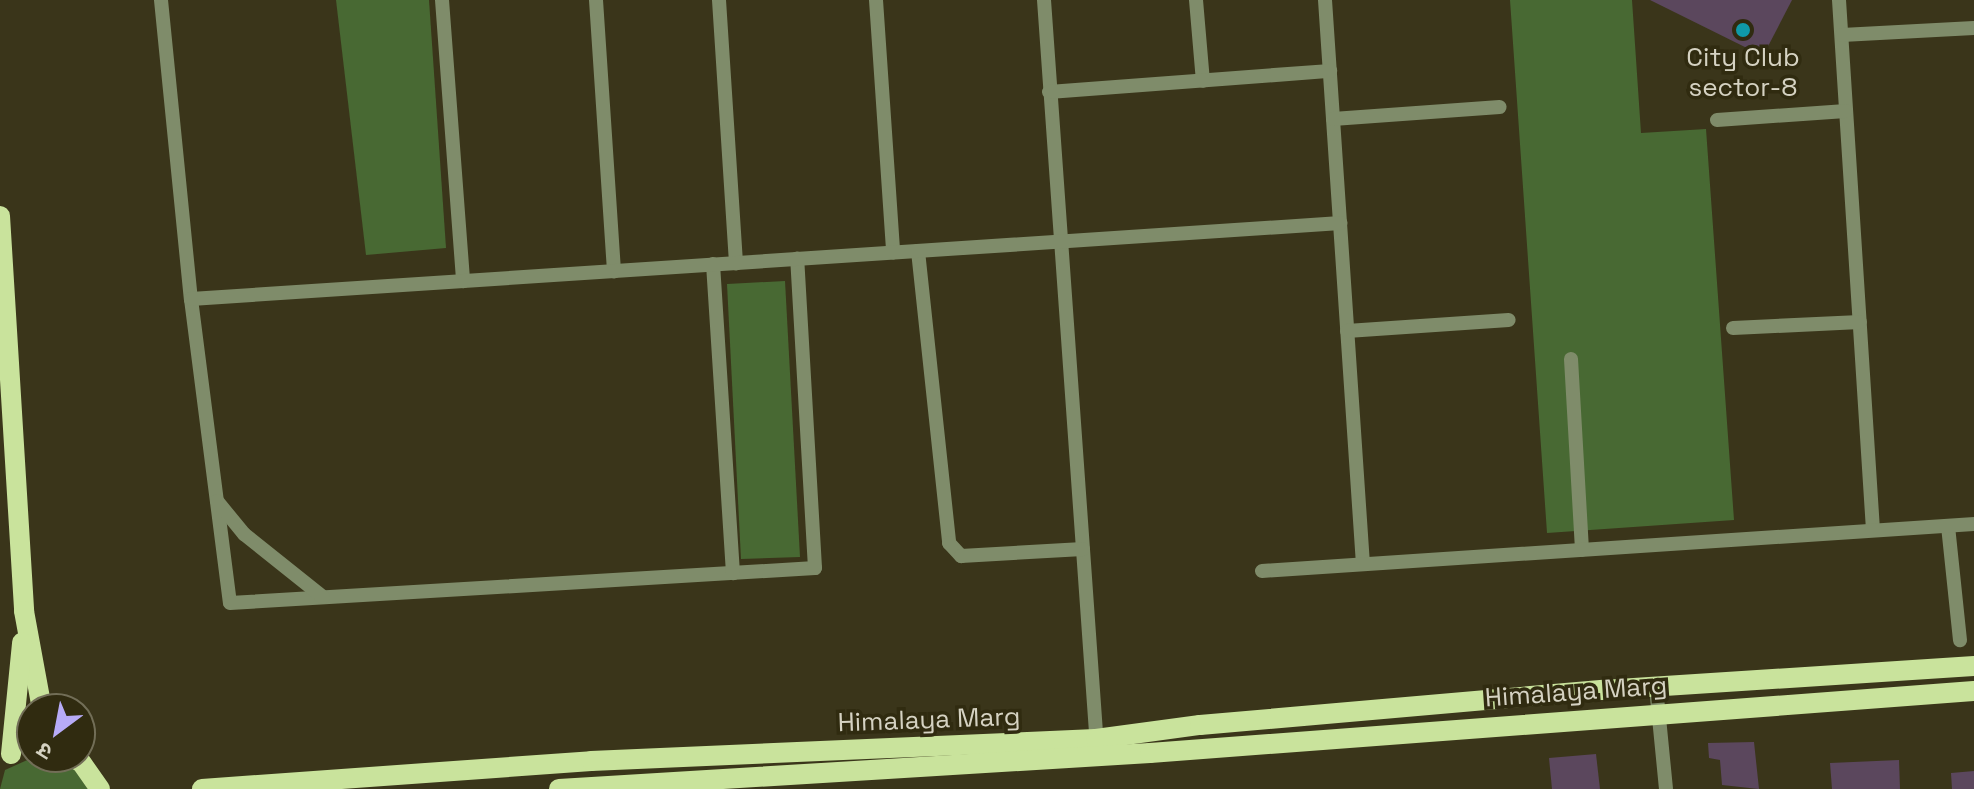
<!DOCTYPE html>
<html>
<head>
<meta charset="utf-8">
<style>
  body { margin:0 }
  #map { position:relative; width:1974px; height:789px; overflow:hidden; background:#3a351a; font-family:"Space Grotesk","Noto Sans Devanagari",sans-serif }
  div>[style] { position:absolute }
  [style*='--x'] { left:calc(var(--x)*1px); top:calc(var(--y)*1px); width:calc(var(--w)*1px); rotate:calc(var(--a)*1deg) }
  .green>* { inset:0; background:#486933 }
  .building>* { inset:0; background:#5b475d }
  .minor>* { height:14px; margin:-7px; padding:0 7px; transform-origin:7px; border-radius:7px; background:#7f8c6a }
  .major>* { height:20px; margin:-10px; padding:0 10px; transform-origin:10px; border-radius:10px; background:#c9e39c }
  .dots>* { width:22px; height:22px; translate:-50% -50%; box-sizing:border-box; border:4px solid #302b10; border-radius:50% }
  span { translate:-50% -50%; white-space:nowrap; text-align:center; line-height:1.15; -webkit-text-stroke:7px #302b10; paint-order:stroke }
  .poi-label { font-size:26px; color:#d5d2c2 }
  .street-label { font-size:26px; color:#d5d2c2 }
  .north { position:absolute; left:16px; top:693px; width:80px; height:80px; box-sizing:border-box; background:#302b10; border:2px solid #726e57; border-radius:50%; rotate:212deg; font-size:22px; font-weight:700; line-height:32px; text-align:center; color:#d5d2c2 }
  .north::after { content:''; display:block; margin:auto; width:28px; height:36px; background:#b7abf7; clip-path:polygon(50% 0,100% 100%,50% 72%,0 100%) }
</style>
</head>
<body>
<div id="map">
  <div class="green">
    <i style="clip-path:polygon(336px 0,429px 0,446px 248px,366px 255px)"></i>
    <i style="clip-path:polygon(1510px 0,1632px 0,1641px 133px,1706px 129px,1734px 520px,1547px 533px)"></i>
    <i style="clip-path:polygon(785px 281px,800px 557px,741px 559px,727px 284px)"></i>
    <i style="clip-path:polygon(34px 757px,54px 759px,74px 769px,88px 789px,0 789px,5px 770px)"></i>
  </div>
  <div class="building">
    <i style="clip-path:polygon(1650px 0,1792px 0,1763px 56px)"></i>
    <i style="clip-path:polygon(1754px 742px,1759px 789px,1722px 785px,1720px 760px,1709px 758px,1708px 743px)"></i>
    <i style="clip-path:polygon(1596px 754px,1600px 789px,1552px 789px,1549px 758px)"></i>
    <i style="clip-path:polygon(1899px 760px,1900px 789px,1832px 789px,1830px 763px)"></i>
    <i style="clip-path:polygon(1974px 771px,1974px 789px,1952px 789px,1951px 773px)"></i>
  </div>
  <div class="minor">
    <i style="--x:161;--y:0;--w:301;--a:84.3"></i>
    <i style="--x:191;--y:299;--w:306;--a:82.7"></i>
    <i style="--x:230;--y:603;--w:586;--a:-3.42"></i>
    <i style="--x:815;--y:568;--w:310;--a:-93.3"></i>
    <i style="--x:442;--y:0;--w:282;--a:85.7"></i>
    <i style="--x:596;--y:0;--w:272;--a:86.2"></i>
    <i style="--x:719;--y:0;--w:264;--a:86.3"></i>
    <i style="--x:876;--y:0;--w:253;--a:86.1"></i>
    <i style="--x:1044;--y:0;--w:748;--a:85.94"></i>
    <i style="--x:1196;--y:0;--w:81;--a:85.1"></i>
    <i style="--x:1325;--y:0;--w:565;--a:86.15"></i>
    <i style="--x:1839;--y:0;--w:531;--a:86.33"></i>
    <i style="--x:1842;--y:35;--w:132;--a:-3"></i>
    <i style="--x:1049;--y:92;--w:282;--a:-4.3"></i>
    <i style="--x:1333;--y:119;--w:167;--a:-4.1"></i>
    <i style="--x:1717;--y:120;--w:129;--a:-4"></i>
    <i style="--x:918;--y:251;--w:294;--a:83.9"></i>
    <i style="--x:949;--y:543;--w:18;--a:47"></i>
    <i style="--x:961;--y:556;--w:122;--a:-3.3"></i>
    <i style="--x:713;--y:264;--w:310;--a:86.3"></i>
    <i style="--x:191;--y:299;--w:1152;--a:-3.78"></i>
    <i style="--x:1733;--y:328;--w:127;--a:-2.7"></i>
    <i style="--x:1347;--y:331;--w:162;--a:-3.9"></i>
    <i style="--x:1571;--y:359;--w:191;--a:86.7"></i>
    <i style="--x:217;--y:501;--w:43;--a:50.7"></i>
    <i style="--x:244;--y:534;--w:101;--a:38.6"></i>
    <i style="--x:1948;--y:526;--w:115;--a:84"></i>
    <i style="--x:1262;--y:571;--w:714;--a:-3.78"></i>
    <i style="--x:1656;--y:687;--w:102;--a:84.4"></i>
  </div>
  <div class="major">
    <i style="--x:0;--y:216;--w:396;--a:86.5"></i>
    <i style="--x:24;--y:611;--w:100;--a:79.6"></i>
    <i style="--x:11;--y:754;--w:112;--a:-84.3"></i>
    <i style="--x:71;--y:757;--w:11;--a:27"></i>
    <i style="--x:81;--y:762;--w:33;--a:55"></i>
    <i style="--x:202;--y:789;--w:390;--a:-4.1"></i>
    <i style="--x:591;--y:761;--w:505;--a:-2.49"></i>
    <i style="--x:1096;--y:739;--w:105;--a:-7.7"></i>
    <i style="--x:1200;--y:725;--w:405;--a:-5"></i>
    <i style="--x:1603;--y:690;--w:372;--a:-3.7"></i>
    <i style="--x:559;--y:789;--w:592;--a:-3.49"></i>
    <i style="--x:1150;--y:753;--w:826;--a:-4.3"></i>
  </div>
  <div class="dots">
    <i style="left:1743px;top:30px;background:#0f9aa8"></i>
  </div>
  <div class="poi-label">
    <span style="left:1743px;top:73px">City Club<br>sector-8</span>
  </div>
  <div class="street-label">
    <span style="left:1576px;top:692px;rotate:-4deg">Himalaya Marg</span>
    <span style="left:929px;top:720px;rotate:-2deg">Himalaya Marg</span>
  </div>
  <div class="north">उ</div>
</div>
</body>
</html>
